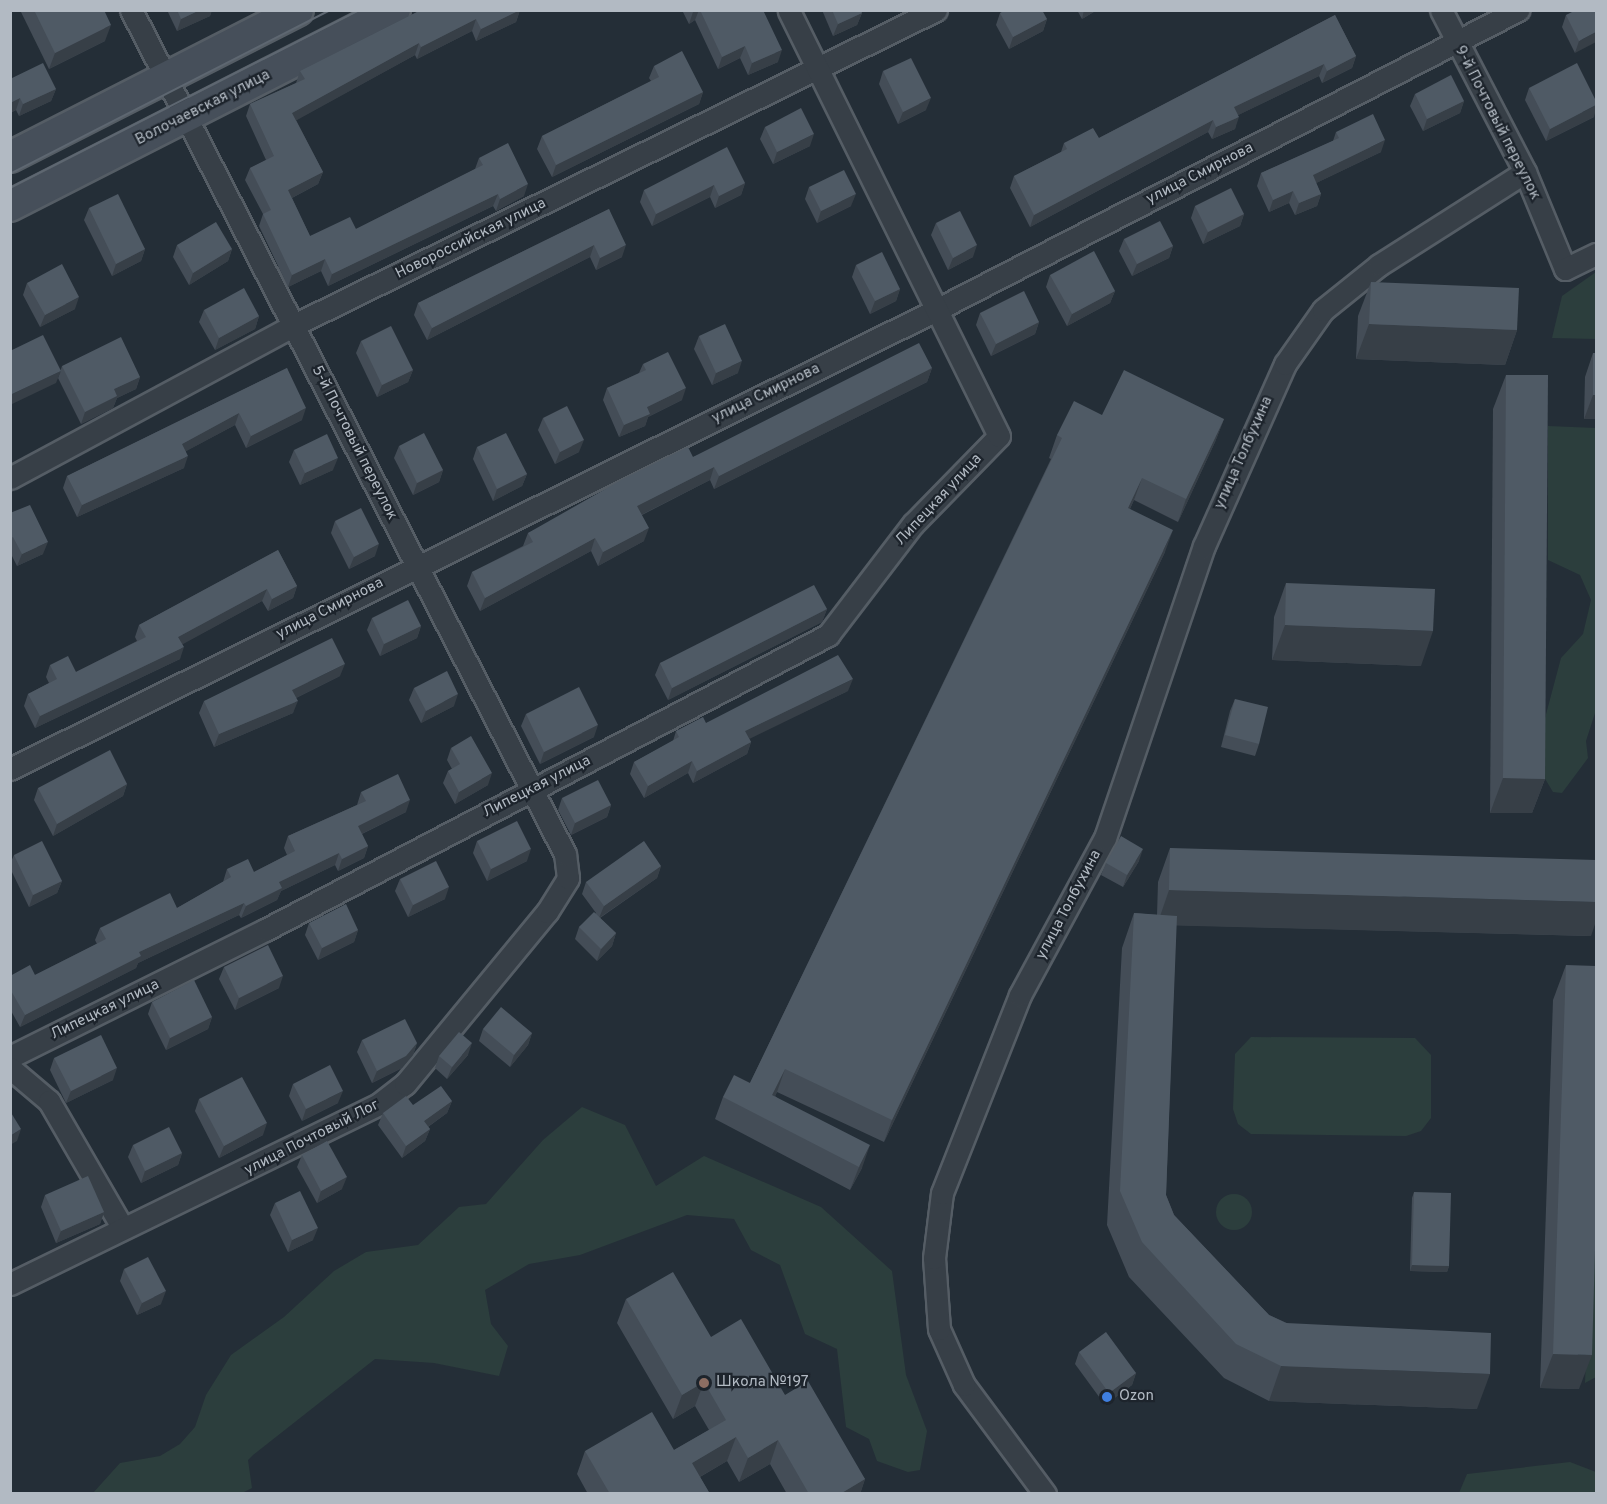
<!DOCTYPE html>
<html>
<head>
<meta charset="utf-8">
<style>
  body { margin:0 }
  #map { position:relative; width:1607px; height:1504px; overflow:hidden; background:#242e37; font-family:Overpass,sans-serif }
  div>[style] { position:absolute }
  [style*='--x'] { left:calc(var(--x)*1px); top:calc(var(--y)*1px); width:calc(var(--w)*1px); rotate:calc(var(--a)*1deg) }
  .green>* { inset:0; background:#2c3e3d }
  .round { border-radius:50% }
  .roads { filter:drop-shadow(2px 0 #555d65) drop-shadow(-2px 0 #555d65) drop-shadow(0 2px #555d65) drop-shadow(0 -2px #555d65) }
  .street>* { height:21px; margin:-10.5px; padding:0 10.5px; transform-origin:10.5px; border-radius:10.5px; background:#373f47 }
  .secondary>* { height:30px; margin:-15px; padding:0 15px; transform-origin:15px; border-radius:15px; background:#464f5a }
  .tram>* { height:1.5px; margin:-0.75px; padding:0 0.75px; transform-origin:0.75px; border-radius:0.75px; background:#5e6771 }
  .wall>* { inset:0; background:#444d57 }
  .shaded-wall>* { inset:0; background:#373f47 }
  .building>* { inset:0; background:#4f5a65 }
  .dots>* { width:16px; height:16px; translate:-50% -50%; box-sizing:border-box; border:3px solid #1d242c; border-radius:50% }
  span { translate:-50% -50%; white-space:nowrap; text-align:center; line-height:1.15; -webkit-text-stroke:4.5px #1d242c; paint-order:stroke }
  .street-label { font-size:15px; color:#b2bac3 }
  .poi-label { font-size:15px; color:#b2bac3 }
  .left { translate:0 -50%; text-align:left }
  .frame { position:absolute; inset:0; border:12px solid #b2bac3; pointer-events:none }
</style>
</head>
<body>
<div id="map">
  <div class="green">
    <i style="clip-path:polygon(1596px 272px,1596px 339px,1552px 338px,1562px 296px)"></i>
    <i style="clip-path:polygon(1548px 426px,1596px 428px,1596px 710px,1586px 741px,1588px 758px,1562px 793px,1553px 792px,1544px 777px,1545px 718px,1561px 658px,1583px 634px,1591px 600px,1580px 575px,1548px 560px)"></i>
    <i style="clip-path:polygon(1251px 1037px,1415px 1038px,1431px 1055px,1431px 1118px,1421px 1131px,1406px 1136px,1251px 1134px,1238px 1124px,1233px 1109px,1235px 1054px)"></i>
    <i style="clip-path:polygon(1596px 1067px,1596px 1377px,1585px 1383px)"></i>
    <i style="clip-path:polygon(582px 1107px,625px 1125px,656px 1186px,704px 1156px,821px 1207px,892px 1271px,906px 1375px,927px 1431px,920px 1470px,908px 1472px,877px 1461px,869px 1439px,846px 1427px,837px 1349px,805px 1334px,780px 1265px,751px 1250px,734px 1219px,687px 1215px,580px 1255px,529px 1264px,485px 1290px,491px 1324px,508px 1346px,499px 1376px,434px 1363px,375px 1359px,253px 1455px,248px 1460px,252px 1488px,242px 1493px,93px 1493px,120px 1463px,160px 1456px,180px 1444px,195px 1427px,206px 1395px,231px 1355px,284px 1317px,334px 1271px,366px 1252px,418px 1245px,459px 1207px,486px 1204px,543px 1140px)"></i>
    <i class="round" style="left:1216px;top:1194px;width:36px;height:36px"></i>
    <i style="clip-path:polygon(1570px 1462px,1596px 1472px,1596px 1493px,1459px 1493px,1467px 1474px)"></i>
  </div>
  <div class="roads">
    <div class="street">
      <i style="--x:1441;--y:10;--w:182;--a:62.6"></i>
      <i style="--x:1525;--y:172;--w:105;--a:67.6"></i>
      <i style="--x:1565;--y:269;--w:34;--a:-26"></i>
      <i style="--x:10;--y:478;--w:323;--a:-28.3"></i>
      <i style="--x:294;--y:325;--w:715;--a:-26.14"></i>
      <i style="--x:10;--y:769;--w:1036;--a:-26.37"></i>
      <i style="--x:938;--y:309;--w:653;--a:-27.27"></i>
      <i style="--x:10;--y:1057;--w:285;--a:-26.5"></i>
      <i style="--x:265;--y:930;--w:636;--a:-27.65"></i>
      <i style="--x:828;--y:635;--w:140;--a:-52.6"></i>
      <i style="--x:913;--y:524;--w:123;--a:-45.7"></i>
      <i style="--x:999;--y:436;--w:475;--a:-116.3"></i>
      <i style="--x:10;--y:1068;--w:51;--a:40.2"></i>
      <i style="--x:49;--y:1101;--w:146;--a:59.9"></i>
      <i style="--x:10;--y:1284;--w:411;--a:-26"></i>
      <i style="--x:379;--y:1104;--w:33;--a:-38"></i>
      <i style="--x:405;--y:1084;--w:223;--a:-50.5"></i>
      <i style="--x:547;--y:912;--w:40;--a:-58"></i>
      <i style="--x:568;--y:878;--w:24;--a:-97"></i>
      <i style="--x:565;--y:854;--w:949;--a:-117.21"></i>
      <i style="--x:1045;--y:1494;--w:136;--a:-126.6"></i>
      <i style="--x:964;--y:1385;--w:61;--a:-114.1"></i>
      <i style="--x:939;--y:1329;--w:71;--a:-94"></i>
      <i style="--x:934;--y:1258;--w:65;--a:-83"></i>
      <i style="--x:942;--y:1193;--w:213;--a:-68.5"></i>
      <i style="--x:1020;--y:995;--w:179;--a:-61.6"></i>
      <i style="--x:1105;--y:838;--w:308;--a:-71.3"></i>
      <i style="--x:1204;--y:546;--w:199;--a:-66"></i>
      <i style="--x:1285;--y:364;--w:66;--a:-54.9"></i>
      <i style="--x:1323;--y:310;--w:72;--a:-38.8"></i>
      <i style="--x:1379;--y:265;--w:173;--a:-32.5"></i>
    </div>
    <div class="secondary">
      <i style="--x:10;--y:157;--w:323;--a:-27"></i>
      <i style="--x:10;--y:206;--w:432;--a:-27"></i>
    </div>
  </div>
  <div class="tram">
    <i style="--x:10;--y:174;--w:360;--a:-27.1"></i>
    <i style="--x:10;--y:188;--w:393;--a:-27"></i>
  </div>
  <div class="wall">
    <i style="clip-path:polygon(20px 10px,104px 10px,105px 41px,49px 69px)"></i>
    <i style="clip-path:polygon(167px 10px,212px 10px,210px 16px,177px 31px)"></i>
    <i style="clip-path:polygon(421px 10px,520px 10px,516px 22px,476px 41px,472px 31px,417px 59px,415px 55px,296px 120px,323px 172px,318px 184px,292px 198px,310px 236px,356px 229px,475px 169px,479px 158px,524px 196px,496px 211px,493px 206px,328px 286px,321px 271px,288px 287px,259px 226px,263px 214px,245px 180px,250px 168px,266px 160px,246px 116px,250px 104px,296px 83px,300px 71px)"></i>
    <i style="clip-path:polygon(682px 10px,763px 10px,778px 62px,748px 75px,740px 58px,718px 69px,695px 20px,689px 24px)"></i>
    <i style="clip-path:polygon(822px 10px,860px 10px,862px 13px,857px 25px,833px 36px)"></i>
    <i style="clip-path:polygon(1077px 10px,1097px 10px,1082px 19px)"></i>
    <i style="clip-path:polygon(1596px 10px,1575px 53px,1562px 27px,1566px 15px)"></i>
    <i style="clip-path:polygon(1000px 13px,1047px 19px,1043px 31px,1009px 49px,996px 25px)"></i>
    <i style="clip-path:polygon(1335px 15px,1356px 56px,1352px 68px,1322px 83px,1319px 76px,1238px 115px,1235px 129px,1212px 139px,1208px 132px,1030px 227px,1010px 188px,1014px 176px,1061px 152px,1064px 143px,1099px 138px)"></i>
    <i style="clip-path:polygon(654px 66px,703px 92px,699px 104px,552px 177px,537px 149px,542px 136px,651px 81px,649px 78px)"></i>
    <i style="clip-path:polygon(883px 71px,926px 110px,898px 124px,879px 84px)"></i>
    <i style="clip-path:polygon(10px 79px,56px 89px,51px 101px,19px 116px,16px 110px,10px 113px)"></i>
    <i style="clip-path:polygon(1529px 88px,1594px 117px,1546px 141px,1525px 100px)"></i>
    <i style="clip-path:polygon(1415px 94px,1464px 101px,1460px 113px,1423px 131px,1410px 106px)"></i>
    <i style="clip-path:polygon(765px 127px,810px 146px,773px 164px,760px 139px)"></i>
    <i style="clip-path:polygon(1336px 132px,1381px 152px,1316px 183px,1321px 194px,1317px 206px,1295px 215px,1289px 203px,1269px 212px,1257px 186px,1261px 173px,1333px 141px)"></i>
    <i style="clip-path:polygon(745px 183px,741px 195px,715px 208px,710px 197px,652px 226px,640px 202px,644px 190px)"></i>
    <i style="clip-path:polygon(809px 187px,851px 206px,817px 223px,805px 199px)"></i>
    <i style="clip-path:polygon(1195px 206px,1244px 214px,1240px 226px,1203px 244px,1191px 218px)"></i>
    <i style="clip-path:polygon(89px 208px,145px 249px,141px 261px,112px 276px,84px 220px)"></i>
    <i style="clip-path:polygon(609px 209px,622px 257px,596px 270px,590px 257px,427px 340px,414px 315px,418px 303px)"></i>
    <i style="clip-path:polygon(936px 223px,973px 257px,948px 270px,931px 235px)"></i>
    <i style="clip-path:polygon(1124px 239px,1173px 246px,1169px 258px,1132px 276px,1119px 251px)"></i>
    <i style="clip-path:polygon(177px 245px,232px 249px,228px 261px,189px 285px,173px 257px)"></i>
    <i style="clip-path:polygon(856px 265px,900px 289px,896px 301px,870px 314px,852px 277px)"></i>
    <i style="clip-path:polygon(1050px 275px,1115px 291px,1110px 303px,1067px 326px,1046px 287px)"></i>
    <i style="clip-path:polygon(1371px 282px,1517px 330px,1505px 365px,1356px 359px,1358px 316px)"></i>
    <i style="clip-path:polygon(27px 283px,75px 309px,40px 327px,23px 295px)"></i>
    <i style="clip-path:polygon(204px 310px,259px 316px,255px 329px,215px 350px,199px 322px)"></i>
    <i style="clip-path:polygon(980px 313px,1039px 322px,1035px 334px,991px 356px,976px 325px)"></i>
    <i style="clip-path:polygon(699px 336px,738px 373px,712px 385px,694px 349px)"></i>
    <i style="clip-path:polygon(361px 341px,413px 370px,408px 382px,377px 397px,356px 353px)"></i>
    <i style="clip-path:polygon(1593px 353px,1596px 419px,1584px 419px,1585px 377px)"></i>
    <i style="clip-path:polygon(643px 364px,682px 400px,648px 417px,645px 426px,619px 437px,603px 400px,607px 388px,639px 373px)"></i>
    <i style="clip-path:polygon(62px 366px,140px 377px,136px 389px,117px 398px,113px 408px,81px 424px,58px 378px)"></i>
    <i style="clip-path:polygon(287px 368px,302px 420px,246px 448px,235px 425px,186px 451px,184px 468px,77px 517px,63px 488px,67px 476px)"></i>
    <i style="clip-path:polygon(932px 368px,927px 382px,714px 489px,710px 480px,642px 515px,644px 541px,598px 566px,591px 551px,480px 611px,467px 586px,472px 572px,523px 546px,528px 533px,693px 457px)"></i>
    <i style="clip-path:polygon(1506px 375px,1545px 779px,1532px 813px,1490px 813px,1493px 409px)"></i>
    <i style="clip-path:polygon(1102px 415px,1224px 419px,1215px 442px,1178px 522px,1134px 500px,1130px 509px,1165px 552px,884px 1142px,777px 1092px,775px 1096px,862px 1168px,850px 1190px,715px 1119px,723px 1097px,750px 1083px,1051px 459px,1049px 458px,1057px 435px)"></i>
    <i style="clip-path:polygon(543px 418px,579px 452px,555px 464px,538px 430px)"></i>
    <i style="clip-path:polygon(399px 446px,443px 470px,439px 482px,413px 495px,394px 458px)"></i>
    <i style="clip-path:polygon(477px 447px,527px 474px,522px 486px,493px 501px,473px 459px)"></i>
    <i style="clip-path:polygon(294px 450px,333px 470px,300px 485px,289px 462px)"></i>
    <i style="clip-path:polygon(10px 513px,43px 554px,17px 566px,10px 552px)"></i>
    <i style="clip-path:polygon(335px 521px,375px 556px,349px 569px,331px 533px)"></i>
    <i style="clip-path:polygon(278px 550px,297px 586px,293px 598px,268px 611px,262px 601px,182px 644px,180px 659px,35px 728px,24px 706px,28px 694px,49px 683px,46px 677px,50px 665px,76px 672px,137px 641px,135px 637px,139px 625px)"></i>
    <i style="clip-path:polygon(1286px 583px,1421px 666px,1272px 660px,1274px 617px)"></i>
    <i style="clip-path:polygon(827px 609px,822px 622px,668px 700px,655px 675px,660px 663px)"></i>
    <i style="clip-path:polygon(372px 618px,421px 626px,417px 638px,380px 656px,367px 630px)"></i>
    <i style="clip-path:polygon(340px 676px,296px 698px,293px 713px,214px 747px,199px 713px,204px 701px)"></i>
    <i style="clip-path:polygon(414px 688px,454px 706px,421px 723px,409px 700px)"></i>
    <i style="clip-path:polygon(848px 691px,749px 738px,751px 742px,747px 754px,693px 783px,688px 773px,644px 798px,630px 774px,634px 762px,673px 741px,676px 731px,706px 723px)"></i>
    <i style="clip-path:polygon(1235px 699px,1259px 744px,1255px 756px,1221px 747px,1230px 711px)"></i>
    <i style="clip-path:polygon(526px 714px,594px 737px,540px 764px,521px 726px)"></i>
    <i style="clip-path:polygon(451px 748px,488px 785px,455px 804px,443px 783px,448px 771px,452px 769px,447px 760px)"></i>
    <i style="clip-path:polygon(127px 784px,123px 796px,53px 836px,34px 800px,38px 788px)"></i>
    <i style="clip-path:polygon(361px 792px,406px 812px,362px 834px,368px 846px,364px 858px,338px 871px,335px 865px,281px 891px,277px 900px,241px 918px,239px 915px,138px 963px,136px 968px,20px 1027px,10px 1009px,10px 976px,35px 975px,97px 944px,95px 940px,100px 928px,177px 908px,223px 882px,227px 869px,254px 872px,287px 855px,284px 848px,288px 836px,357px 805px)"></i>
    <i style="clip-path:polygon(562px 798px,611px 805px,607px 817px,571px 835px,558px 810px)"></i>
    <i style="clip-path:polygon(477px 841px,527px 861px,487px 881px,473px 853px)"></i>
    <i style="clip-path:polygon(1170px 848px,1591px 936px,1176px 925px,1166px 1195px,1174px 1215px,1269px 1315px,1477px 1409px,1269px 1401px,1224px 1378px,1129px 1277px,1107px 1225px,1122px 948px,1134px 913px,1157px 915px,1158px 882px)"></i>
    <i style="clip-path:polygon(14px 855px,62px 881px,57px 893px,29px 907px,10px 868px,10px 864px)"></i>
    <i style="clip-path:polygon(1139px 861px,1123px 887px,1101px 875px,1106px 863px)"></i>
    <i style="clip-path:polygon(661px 866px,657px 878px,600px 918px,616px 933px,612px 946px,597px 961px,575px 939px,579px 927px,596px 913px,582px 894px,586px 882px)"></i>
    <i style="clip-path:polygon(400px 879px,445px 899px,408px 917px,395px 891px)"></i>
    <i style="clip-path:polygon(309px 923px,358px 930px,354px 942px,318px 960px,305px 935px)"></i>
    <i style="clip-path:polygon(1566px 965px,1579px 1389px,1540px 1388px,1553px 1000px)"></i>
    <i style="clip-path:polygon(224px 967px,279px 988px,235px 1010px,219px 979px)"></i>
    <i style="clip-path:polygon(152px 1002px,212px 1017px,208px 1029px,166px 1050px,148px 1014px)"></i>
    <i style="clip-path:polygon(483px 1029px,532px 1033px,528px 1045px,510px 1067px,479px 1041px)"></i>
    <i style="clip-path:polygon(362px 1040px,417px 1043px,413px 1055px,402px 1068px,372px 1083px,357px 1052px)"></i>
    <i style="clip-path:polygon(468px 1055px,447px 1079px,435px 1068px,439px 1056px)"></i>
    <i style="clip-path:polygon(54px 1058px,113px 1080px,66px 1103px,50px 1070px)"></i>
    <i style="clip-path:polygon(293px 1084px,338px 1103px,302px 1121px,289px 1096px)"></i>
    <i style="clip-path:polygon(199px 1099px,263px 1135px,219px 1158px,195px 1111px)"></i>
    <i style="clip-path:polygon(452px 1101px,447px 1113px,428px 1127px,430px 1129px,425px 1141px,402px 1158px,378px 1125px,383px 1113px,413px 1105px)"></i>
    <i style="clip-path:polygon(133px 1145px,182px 1153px,178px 1165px,141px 1183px,128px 1157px)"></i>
    <i style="clip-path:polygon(302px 1155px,342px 1189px,317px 1203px,297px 1167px)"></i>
    <i style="clip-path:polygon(1414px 1192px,1449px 1266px,1447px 1272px,1410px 1271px,1412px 1198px)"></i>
    <i style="clip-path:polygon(45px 1195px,104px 1212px,100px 1224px,56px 1243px,41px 1207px)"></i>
    <i style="clip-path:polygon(275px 1203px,313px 1240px,288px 1252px,270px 1215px)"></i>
    <i style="clip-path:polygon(124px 1269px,161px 1304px,137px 1315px,120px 1281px)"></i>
    <i style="clip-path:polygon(626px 1299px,711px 1337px,785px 1395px,865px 1479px,860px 1494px,787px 1494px,770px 1464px,739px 1482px,727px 1461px,700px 1477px,710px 1494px,588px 1494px,577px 1474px,585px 1451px,674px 1450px,709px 1430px,695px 1406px,673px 1419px,617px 1323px)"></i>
    <i style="clip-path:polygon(1079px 1352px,1136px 1373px,1132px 1385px,1105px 1405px,1075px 1364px)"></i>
  </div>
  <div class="shaded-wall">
    <i style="clip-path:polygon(200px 10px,212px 10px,210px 16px,177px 31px,181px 19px)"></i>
    <i style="clip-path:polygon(520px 10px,516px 22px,476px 41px,481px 29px)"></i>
    <i style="clip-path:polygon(696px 10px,699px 10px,695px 20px,689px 24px,693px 12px)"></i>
    <i style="clip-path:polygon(1084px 10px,1097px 10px,1082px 19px)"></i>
    <i style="clip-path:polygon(862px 13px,857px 25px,833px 36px,838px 24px)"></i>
    <i style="clip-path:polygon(476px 19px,472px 31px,417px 59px,421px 47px)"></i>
    <i style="clip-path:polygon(1047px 19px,1043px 31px,1009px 49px,1013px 37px)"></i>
    <i style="clip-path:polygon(111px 25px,105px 41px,49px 69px,55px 53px)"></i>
    <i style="clip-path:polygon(1596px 32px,1596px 42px,1575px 53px,1579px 41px)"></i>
    <i style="clip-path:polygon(419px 43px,415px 55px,288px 125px,292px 113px)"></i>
    <i style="clip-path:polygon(745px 46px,740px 58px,718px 69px,722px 57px)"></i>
    <i style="clip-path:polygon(782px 50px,778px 62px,748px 75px,752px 63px)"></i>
    <i style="clip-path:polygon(1356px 56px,1352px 68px,1322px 83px,1327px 71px)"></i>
    <i style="clip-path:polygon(1324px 64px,1319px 76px,1230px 119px,1234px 107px)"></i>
    <i style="clip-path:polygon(56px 89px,51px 101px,19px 116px,23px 104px)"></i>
    <i style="clip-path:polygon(703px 92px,699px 104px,552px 177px,556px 165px)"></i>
    <i style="clip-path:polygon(20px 98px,16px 110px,10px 113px,10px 103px)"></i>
    <i style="clip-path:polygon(931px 98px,926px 110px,898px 124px,903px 112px)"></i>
    <i style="clip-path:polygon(1464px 101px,1460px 113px,1423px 131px,1427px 119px)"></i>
    <i style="clip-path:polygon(1596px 105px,1596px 109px,1594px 117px,1546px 141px,1550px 129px)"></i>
    <i style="clip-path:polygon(1239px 117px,1235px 129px,1212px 139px,1216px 127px)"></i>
    <i style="clip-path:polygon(1213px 120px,1208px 132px,1030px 227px,1034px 215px)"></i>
    <i style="clip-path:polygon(814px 134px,810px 146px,773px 164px,777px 152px)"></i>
    <i style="clip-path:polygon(1385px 140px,1381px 152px,1308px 187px,1313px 175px)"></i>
    <i style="clip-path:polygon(323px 172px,318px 184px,284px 202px,288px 190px)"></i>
    <i style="clip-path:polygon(745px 183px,741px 195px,715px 208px,719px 196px)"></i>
    <i style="clip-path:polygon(528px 184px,524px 196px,496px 211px,500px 199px)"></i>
    <i style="clip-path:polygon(714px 185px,710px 197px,652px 226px,656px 214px)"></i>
    <i style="clip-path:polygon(1293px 191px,1289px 203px,1269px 212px,1273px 200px)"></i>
    <i style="clip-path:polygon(498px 194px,493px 206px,328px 286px,332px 274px)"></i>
    <i style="clip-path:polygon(856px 194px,851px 206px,817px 223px,821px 211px)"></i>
    <i style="clip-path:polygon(1321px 194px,1317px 206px,1295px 215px,1299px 203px)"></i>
    <i style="clip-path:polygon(1244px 214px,1240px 226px,1203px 244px,1208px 232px)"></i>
    <i style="clip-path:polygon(594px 245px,590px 257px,427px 340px,432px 328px)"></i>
    <i style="clip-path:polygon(626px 245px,622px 257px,596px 270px,600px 258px)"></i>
    <i style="clip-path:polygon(977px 245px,973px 257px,948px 270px,953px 258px)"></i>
    <i style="clip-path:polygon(1173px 246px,1169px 258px,1132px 276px,1137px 264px)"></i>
    <i style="clip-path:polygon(145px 249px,141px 261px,112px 276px,116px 264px)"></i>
    <i style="clip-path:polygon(232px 249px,228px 261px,189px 285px,193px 273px)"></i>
    <i style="clip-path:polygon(325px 259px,321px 271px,288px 287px,292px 275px)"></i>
    <i style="clip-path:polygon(900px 289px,896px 301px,870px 314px,875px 301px)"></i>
    <i style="clip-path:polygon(1115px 291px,1110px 303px,1067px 326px,1072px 314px)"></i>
    <i style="clip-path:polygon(79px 297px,75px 309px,40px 327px,45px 315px)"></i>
    <i style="clip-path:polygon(259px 316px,255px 329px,215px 350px,219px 338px)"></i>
    <i style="clip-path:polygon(1039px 322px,1035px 334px,991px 356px,996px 344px)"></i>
    <i style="clip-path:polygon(1369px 324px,1517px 330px,1505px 365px,1356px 359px)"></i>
    <i style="clip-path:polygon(742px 361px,738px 373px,712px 385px,716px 373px)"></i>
    <i style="clip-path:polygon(932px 368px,927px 382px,714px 489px,719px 476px)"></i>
    <i style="clip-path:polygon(413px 370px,408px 382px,377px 397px,382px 385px)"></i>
    <i style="clip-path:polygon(61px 371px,56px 383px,10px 405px,10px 395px)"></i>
    <i style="clip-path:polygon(140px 377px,136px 389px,117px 398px,113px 408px,81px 424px,85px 412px,114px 389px)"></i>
    <i style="clip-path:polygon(686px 388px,682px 400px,648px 417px,645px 426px,619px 437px,624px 425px,647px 407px)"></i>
    <i style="clip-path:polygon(1593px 395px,1596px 395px,1596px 419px,1584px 419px)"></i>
    <i style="clip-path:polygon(306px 408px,302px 420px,246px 448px,251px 436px)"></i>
    <i style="clip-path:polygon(239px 413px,235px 425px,177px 456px,182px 444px)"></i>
    <i style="clip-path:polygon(1224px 419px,1215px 442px,1178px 522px,1186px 499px)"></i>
    <i style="clip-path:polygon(584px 440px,579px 452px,555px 464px,560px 452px)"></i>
    <i style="clip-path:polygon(188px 456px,184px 468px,77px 517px,82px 505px)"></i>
    <i style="clip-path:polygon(338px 458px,333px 470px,300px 485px,305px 473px)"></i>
    <i style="clip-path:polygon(714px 467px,710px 480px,633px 519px,637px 506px)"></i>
    <i style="clip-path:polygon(443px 470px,439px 482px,413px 495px,417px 483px)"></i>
    <i style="clip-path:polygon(527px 474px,522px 486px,493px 501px,497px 489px)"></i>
    <i style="clip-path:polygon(1142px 478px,1134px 500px,1119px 531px,1128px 508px)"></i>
    <i style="clip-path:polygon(649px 528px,644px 541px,598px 566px,603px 552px)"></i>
    <i style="clip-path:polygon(1173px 530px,1165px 552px,884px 1142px,892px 1120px)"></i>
    <i style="clip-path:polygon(595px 538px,591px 551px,480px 611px,485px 598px)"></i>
    <i style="clip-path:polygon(48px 542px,43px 554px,17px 566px,22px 554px)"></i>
    <i style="clip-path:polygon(379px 544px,375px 556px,349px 569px,354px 557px)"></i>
    <i style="clip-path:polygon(297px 586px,293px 598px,268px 611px,272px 599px)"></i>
    <i style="clip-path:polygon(267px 589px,262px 601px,174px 649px,178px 637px)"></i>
    <i style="clip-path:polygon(827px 609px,822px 622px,668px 700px,672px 688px)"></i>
    <i style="clip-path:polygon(1285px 625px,1433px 631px,1421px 666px,1272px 660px)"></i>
    <i style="clip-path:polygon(421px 626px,417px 638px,380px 656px,384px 644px)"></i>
    <i style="clip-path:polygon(184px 647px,180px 659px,35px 728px,40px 716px)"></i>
    <i style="clip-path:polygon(345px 664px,340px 676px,288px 702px,292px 690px)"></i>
    <i style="clip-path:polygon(853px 679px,848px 691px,741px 743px,745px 731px)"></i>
    <i style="clip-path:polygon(458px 694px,454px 706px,421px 723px,426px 711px)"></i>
    <i style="clip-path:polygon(298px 701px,293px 713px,214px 747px,219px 734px)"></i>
    <i style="clip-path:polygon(598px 725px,594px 737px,540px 764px,544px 752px)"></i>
    <i style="clip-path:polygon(751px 742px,747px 754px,693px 783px,697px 771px)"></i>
    <i style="clip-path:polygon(692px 761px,688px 773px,644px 798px,648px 786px)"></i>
    <i style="clip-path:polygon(492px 773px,488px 785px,455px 804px,459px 792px)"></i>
    <i style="clip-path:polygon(1503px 778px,1545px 779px,1532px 813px,1490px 813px)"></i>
    <i style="clip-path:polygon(127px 784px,123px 796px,53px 836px,57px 824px)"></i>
    <i style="clip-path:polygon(410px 800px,406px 812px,353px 838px,358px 826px)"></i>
    <i style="clip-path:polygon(611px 805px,607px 817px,571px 835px,575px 823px)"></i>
    <i style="clip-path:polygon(368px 846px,364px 858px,338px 871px,342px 859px)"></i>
    <i style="clip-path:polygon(531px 849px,527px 861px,487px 881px,491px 869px)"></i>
    <i style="clip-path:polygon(1143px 849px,1139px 861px,1123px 887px,1127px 875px)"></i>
    <i style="clip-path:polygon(339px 853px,335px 865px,281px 891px,277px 900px,241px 918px,246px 906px,279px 882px)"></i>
    <i style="clip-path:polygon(661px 866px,657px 878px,599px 918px,604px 906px)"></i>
    <i style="clip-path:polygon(62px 881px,57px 893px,29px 907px,33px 895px)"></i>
    <i style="clip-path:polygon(449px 887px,445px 899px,408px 917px,413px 905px)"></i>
    <i style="clip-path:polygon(1169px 890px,1596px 902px,1596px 921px,1591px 936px,1157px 925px)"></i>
    <i style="clip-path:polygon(244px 903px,239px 915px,138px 963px,136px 968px,20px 1027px,25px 1015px,139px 952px)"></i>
    <i style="clip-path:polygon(358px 930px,354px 942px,318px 960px,322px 948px)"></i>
    <i style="clip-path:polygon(616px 933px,612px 946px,597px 961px,601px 949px)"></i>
    <i style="clip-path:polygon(283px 976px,279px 988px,235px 1010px,239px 998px)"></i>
    <i style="clip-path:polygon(212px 1017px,208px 1029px,166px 1050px,170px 1038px)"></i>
    <i style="clip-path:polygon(532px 1033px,528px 1045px,510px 1067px,514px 1055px)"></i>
    <i style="clip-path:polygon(417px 1043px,413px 1055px,402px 1068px,372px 1083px,377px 1071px)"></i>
    <i style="clip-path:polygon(472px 1043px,468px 1055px,447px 1079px,452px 1067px)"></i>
    <i style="clip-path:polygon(117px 1068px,113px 1080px,66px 1103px,71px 1091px)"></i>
    <i style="clip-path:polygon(785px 1069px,777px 1092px,764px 1117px,772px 1095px)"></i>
    <i style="clip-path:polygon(343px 1091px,338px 1103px,302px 1121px,306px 1109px)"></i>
    <i style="clip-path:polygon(452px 1101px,447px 1113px,419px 1133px,424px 1121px)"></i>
    <i style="clip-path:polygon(267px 1123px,263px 1135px,219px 1158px,224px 1146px)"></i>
    <i style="clip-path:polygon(21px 1129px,17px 1141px,10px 1145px,10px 1136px)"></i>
    <i style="clip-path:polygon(430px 1129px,425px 1141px,402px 1158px,406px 1146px)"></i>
    <i style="clip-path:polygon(870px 1145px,862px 1168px,850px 1190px,859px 1167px)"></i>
    <i style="clip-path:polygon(182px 1153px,178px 1165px,141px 1183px,145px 1171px)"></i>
    <i style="clip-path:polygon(347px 1177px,342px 1189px,317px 1203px,321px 1191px)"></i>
    <i style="clip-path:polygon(104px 1212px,100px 1224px,56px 1243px,61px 1231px)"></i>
    <i style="clip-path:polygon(318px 1228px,313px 1240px,288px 1252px,292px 1240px)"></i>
    <i style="clip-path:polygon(1412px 1265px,1449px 1266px,1447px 1272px,1410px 1271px)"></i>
    <i style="clip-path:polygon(166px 1291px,161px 1304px,137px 1315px,142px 1303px)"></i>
    <i style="clip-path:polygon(1553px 1354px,1592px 1355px,1579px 1389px,1540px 1388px)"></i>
    <i style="clip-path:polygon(1281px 1366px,1490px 1374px,1477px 1409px,1269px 1401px)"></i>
    <i style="clip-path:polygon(1136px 1373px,1132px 1385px,1105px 1405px,1109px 1393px)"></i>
    <i style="clip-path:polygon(704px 1382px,695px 1406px,673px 1419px,682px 1395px)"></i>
    <i style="clip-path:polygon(736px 1437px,727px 1461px,684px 1486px,692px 1463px)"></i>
    <i style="clip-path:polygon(778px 1440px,770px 1464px,739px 1482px,748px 1458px)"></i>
    <i style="clip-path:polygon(865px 1479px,860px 1494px,840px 1494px)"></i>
  </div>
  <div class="building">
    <i style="clip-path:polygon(34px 10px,104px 10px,111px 25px,55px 53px)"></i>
    <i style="clip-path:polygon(177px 10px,200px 10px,181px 19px)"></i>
    <i style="clip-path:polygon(421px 10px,520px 10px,481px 29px,476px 19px,421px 47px,419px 43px,292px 113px,323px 172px,288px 190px,310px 236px,350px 217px,356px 229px,483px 165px,479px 158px,508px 143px,528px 184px,500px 199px,498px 194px,332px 274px,325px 259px,292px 275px,263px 214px,271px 210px,250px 168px,274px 156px,250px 104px,305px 79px,300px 71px)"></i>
    <i style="clip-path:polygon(700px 10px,763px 10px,782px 50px,752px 63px,745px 46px,722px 57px)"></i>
    <i style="clip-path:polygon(832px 10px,860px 10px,862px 13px,838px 24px)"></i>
    <i style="clip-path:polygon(1005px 10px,1042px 10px,1047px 19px,1013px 37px,1000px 13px)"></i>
    <i style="clip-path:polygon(1576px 10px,1596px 10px,1596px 32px,1579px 41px,1566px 15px)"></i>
    <i style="clip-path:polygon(1335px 15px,1356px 56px,1327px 71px,1324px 64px,1234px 107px,1239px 117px,1216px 127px,1213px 120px,1034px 215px,1014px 176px,1067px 149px,1064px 143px,1093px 128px,1099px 138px)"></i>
    <i style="clip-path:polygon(682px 51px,703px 92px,556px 165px,542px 136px,659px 77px,654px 66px)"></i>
    <i style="clip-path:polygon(911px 58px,931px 98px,903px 112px,883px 71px)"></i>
    <i style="clip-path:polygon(43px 63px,56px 89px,23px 104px,20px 98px,10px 103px,10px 79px)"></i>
    <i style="clip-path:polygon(1577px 63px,1596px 101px,1596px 105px,1550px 129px,1529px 88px)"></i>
    <i style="clip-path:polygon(1451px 75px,1464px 101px,1427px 119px,1415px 94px)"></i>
    <i style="clip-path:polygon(801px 108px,814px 134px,777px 152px,765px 127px)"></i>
    <i style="clip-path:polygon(1373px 114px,1385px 140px,1313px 175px,1321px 194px,1299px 203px,1293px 191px,1273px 200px,1261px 173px,1339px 138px,1336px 132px)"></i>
    <i style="clip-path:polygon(727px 147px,745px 183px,719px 196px,714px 185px,656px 214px,644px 190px)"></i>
    <i style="clip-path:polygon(844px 170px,856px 194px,821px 211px,809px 187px)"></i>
    <i style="clip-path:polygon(1231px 188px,1244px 214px,1208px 232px,1195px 206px)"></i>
    <i style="clip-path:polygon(118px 194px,145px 249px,116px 264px,89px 208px)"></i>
    <i style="clip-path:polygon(609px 209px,626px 245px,600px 258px,594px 245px,432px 328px,418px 303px)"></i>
    <i style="clip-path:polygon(960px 211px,977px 245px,953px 258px,936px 223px)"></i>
    <i style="clip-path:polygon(1160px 221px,1173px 246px,1137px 264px,1124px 239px)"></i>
    <i style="clip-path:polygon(216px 222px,232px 249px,193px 273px,177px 245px)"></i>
    <i style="clip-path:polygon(1094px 251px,1115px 291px,1072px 314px,1050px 275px)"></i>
    <i style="clip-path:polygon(882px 252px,900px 289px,875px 301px,856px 265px)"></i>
    <i style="clip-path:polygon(62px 264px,79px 297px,45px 315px,27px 283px)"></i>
    <i style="clip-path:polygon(1371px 282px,1519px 288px,1517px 330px,1369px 324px)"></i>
    <i style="clip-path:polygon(244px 288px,259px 316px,219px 338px,204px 310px)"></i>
    <i style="clip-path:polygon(1024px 291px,1039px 322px,996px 344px,980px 313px)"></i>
    <i style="clip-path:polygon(725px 324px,742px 361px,716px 373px,699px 336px)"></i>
    <i style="clip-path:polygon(391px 326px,413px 370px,382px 385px,361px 341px)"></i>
    <i style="clip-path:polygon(43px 335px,61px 371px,10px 395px,10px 351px)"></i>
    <i style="clip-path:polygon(121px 337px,140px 377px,114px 389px,117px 396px,85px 412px,62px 366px)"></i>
    <i style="clip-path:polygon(919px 343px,932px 368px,719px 476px,714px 467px,637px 506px,649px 528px,603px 552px,595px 538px,485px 598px,472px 572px,533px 542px,528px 533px,623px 479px,688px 447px,693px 457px)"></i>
    <i style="clip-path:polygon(668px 352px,686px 388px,647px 407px,650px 414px,624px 425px,607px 388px,646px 370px,643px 364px)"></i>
    <i style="clip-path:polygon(1593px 353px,1596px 353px,1596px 395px,1593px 395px)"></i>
    <i style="clip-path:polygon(287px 368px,306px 408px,251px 436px,239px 413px,182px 444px,188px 456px,82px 505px,67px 476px)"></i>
    <i style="clip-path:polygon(1124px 370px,1224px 419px,1186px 499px,1142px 478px,1128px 508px,1173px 530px,892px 1120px,785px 1069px,772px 1095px,870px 1145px,859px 1167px,723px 1097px,734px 1075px,750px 1083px,1062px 438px,1057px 435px,1074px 401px,1102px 415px)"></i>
    <i style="clip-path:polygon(1506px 375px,1548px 375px,1545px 779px,1503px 778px)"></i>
    <i style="clip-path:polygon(567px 406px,584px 440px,560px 452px,543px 418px)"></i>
    <i style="clip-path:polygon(424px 433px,443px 470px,417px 483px,399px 446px)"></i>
    <i style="clip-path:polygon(506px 433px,527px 474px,497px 489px,477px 447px)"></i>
    <i style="clip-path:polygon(327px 434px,338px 458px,305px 473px,294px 450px)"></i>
    <i style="clip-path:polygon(30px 505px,48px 542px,22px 554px,13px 537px,10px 539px,10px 513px)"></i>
    <i style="clip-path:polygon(361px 508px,379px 544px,354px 557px,335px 521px)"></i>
    <i style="clip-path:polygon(278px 550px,297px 586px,272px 599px,267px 589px,178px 637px,184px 647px,40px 716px,28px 694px,57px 679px,50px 665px,68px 656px,76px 672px,146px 637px,139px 625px)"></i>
    <i style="clip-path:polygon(1286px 583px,1435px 589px,1433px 631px,1285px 625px)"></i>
    <i style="clip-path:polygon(814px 585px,827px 609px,672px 688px,660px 663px)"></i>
    <i style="clip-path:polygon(408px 600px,421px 626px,384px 644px,372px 618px)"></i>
    <i style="clip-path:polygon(332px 638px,345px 664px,292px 690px,298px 701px,219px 734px,204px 701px)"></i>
    <i style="clip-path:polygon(838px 655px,853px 679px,745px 731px,751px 742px,697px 771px,692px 761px,648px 786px,634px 762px,679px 737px,676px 731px,703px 717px,706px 723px)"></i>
    <i style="clip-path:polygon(447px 671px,458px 694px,426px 711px,414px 688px)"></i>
    <i style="clip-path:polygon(579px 687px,598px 725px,544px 752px,526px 714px)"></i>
    <i style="clip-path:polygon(1235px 699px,1268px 707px,1259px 744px,1225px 735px)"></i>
    <i style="clip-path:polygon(471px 736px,492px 773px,459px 792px,448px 771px,460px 764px,451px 748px)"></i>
    <i style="clip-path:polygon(110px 750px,127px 784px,57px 824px,38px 788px)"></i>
    <i style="clip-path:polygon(398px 774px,410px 800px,358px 826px,368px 846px,342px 859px,339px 853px,279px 882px,282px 888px,246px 906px,244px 903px,139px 952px,141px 956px,25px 1015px,10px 989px,10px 976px,30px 965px,35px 975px,106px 939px,100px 928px,170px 893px,177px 908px,231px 877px,227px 869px,248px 859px,254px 872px,295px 851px,288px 836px,366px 801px,361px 792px)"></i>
    <i style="clip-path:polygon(598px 780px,611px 805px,575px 823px,562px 798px)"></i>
    <i style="clip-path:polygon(517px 821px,531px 849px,491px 869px,477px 841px)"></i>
    <i style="clip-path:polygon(1121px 836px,1143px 849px,1127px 875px,1106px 863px)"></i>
    <i style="clip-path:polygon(42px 841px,62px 881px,33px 895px,14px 855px)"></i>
    <i style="clip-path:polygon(644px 841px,661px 866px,604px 906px,586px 882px)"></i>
    <i style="clip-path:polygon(1170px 848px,1596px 860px,1596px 902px,1169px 890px)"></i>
    <i style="clip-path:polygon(436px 861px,449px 887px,413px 905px,400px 879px)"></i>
    <i style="clip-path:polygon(346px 904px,358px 930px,322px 948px,309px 923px)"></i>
    <i style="clip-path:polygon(594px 912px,616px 933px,601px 949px,579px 927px)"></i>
    <i style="clip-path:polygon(1134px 913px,1177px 916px,1166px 1195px,1174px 1215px,1269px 1315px,1286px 1323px,1491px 1333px,1490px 1374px,1281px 1366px,1236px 1344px,1142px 1242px,1120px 1191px)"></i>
    <i style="clip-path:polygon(268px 945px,283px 976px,239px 998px,224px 967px)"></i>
    <i style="clip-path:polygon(1566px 965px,1596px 966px,1596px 1216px,1592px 1355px,1553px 1354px)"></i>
    <i style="clip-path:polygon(194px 980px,212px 1017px,170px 1038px,152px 1002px)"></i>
    <i style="clip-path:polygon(501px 1007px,532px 1033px,514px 1055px,483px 1029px)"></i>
    <i style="clip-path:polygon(405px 1019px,417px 1043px,406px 1056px,377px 1071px,362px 1040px)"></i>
    <i style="clip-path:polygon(459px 1032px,472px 1043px,452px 1067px,439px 1056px)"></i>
    <i style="clip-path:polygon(101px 1035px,117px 1068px,71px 1091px,54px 1058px)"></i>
    <i style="clip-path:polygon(330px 1065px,343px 1091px,306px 1109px,293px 1084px)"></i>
    <i style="clip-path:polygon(242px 1077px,267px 1123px,224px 1146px,199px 1099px)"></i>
    <i style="clip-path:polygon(441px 1086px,452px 1101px,424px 1121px,430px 1129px,406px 1146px,383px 1113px,406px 1096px,413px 1105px)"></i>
    <i style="clip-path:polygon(10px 1111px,21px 1129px,10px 1136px)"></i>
    <i style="clip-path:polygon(169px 1127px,182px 1153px,145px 1171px,133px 1145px)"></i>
    <i style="clip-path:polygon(327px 1141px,347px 1177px,321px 1191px,302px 1155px)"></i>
    <i style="clip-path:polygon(88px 1176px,104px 1212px,61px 1231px,45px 1195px)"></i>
    <i style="clip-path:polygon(300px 1191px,318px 1228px,292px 1240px,275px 1203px)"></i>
    <i style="clip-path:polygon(1414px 1192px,1451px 1193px,1449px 1266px,1412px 1265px)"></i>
    <i style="clip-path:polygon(148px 1257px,166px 1291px,142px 1303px,124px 1269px)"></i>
    <i style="clip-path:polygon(673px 1272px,711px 1337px,741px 1319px,785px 1395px,808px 1381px,865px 1479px,840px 1494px,809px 1494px,778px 1440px,748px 1458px,736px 1437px,692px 1463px,710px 1494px,610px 1494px,585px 1451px,652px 1412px,674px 1450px,726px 1420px,704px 1382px,682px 1395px,626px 1299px)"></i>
    <i style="clip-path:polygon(1106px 1332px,1136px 1373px,1109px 1393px,1079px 1352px)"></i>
  </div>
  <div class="dots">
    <i style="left:704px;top:1383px;background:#8d6e63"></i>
    <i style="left:1107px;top:1397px;background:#3f7fe0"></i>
  </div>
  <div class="street-label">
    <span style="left:203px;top:108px;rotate:-27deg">Волочаевская улица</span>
    <span style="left:1497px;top:123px;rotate:63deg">9-й Почтовый переулок</span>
    <span style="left:1200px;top:174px;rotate:-27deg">улица Смирнова</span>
    <span style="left:471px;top:239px;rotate:-26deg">Новороссийская улица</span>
    <span style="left:766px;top:394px;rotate:-26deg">улица Смирнова</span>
    <span style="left:354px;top:443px;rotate:63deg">5-й Почтовый переулок</span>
    <span style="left:1244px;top:453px;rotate:-66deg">улица Толбухина</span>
    <span style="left:939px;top:500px;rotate:-47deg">Липецкая улица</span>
    <span style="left:330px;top:609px;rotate:-27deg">улица Смирнова</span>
    <span style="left:537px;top:787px;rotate:-27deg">Липецкая улица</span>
    <span style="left:1069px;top:905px;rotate:-62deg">улица Толбухина</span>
    <span style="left:105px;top:1010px;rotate:-26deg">Липецкая улица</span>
    <span style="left:312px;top:1138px;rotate:-27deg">улица Почтовый Лог</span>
  </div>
  <div class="poi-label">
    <span class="left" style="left:716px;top:1383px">Школа №197</span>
    <span class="left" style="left:1119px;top:1397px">Ozon</span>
  </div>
  <div class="frame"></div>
</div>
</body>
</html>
